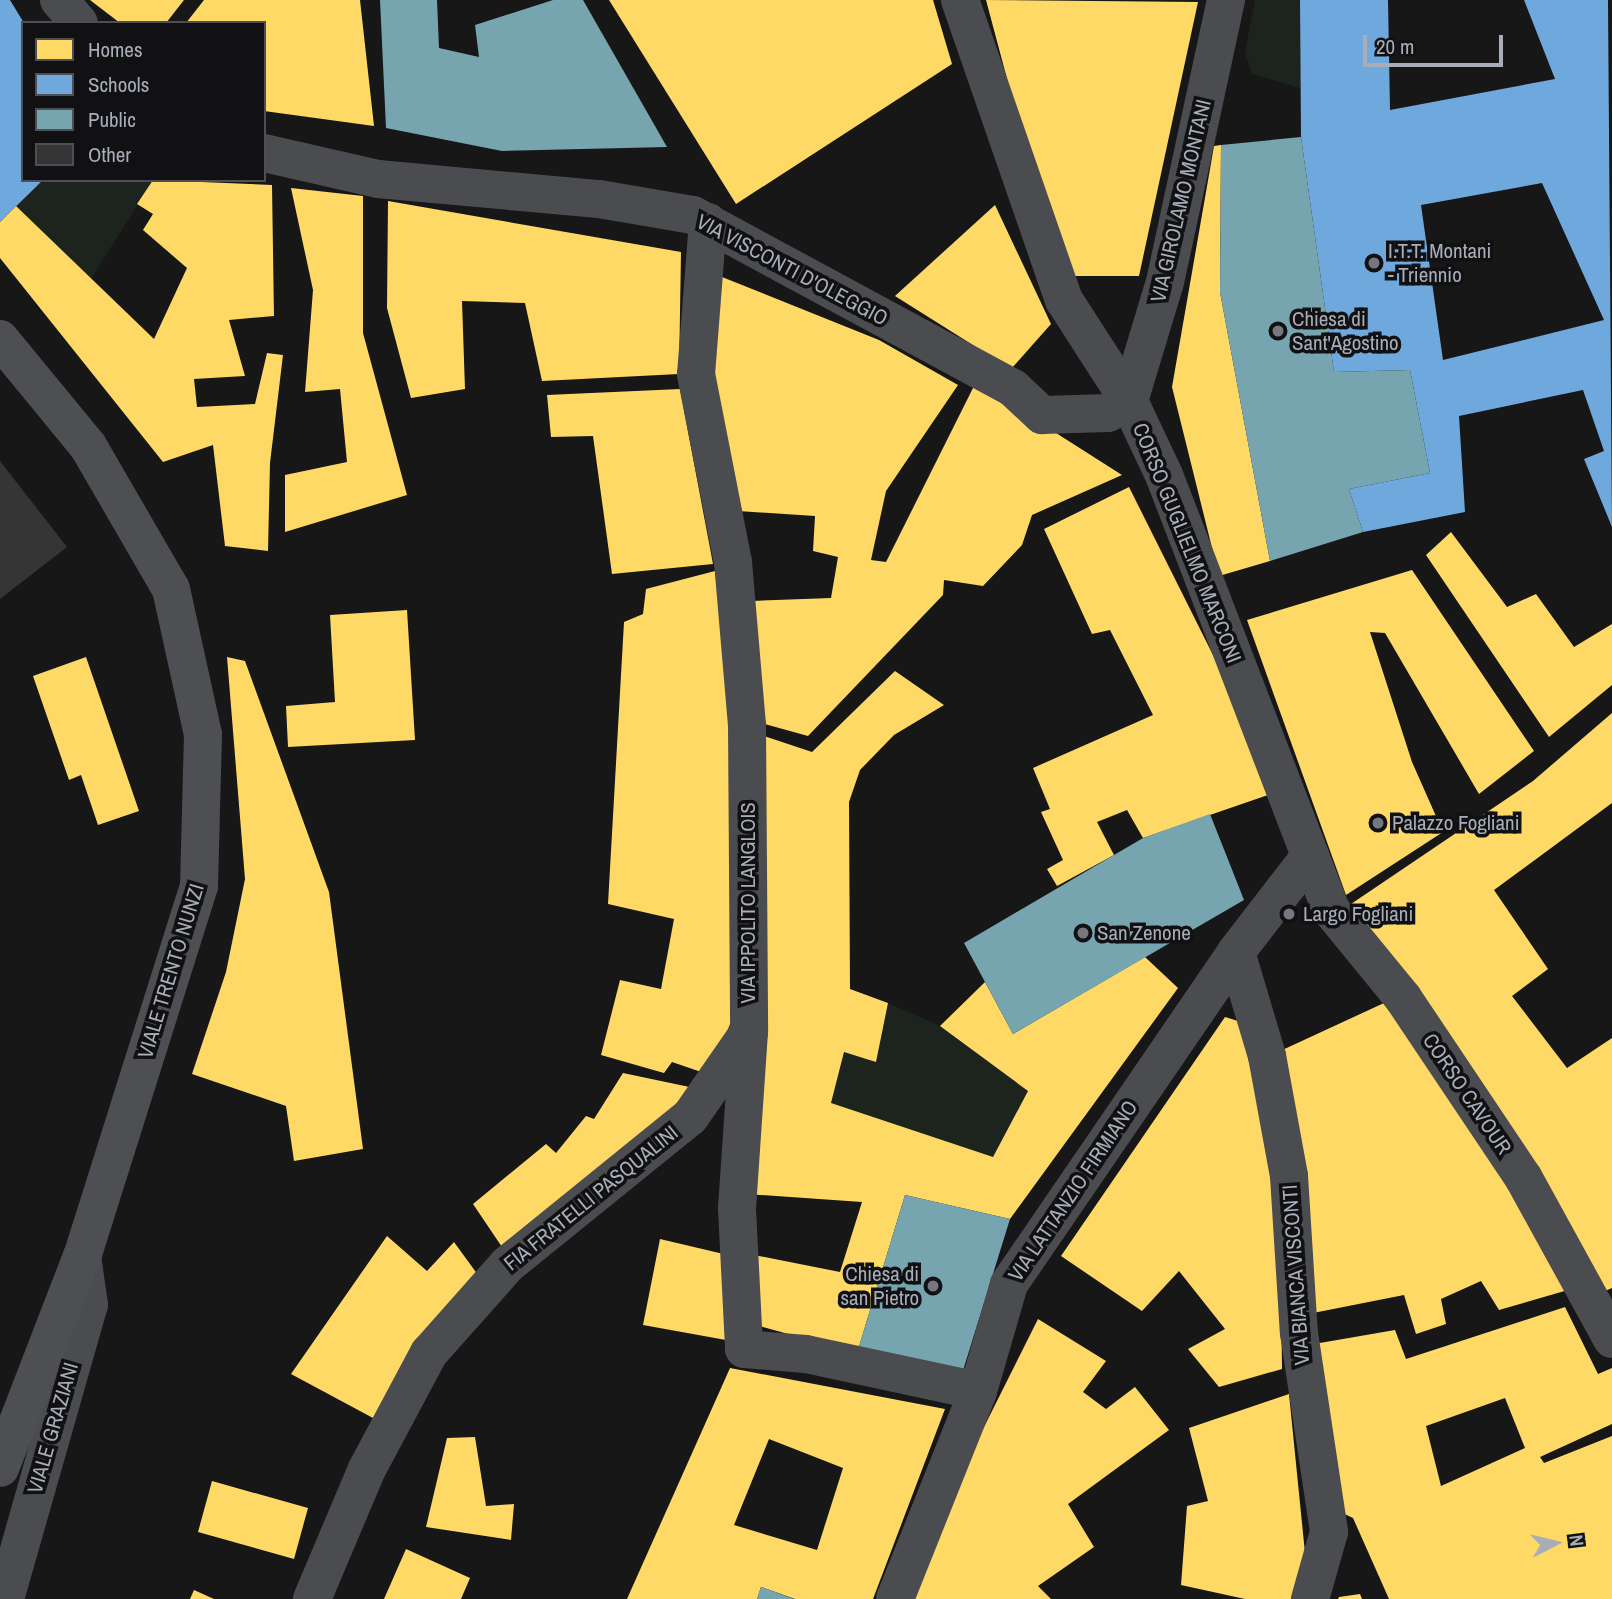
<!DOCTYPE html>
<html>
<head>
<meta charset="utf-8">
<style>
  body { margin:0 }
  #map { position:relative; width:1612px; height:1599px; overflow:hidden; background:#171717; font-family:"Archivo Narrow",sans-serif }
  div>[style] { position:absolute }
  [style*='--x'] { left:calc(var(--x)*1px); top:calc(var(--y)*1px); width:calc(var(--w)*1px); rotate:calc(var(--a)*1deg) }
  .green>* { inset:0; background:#1d241e }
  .homes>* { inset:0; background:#ffd966 }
  .schools>* { inset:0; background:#6fa8dc }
  .public>* { inset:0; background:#76a5af }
  .building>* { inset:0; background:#353536 }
  .minor>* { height:38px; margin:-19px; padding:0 19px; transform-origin:19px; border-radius:19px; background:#4b4c50 }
  .major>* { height:38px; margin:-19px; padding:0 19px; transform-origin:19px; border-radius:19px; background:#4d4f52 }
  .dots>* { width:19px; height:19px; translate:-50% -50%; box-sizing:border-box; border:4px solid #111113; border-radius:50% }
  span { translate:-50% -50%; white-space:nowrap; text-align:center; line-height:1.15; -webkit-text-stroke:7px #111113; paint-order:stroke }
  .street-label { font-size:21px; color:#a8adb8 }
  .poi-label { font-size:21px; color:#a8adb8 }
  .left { translate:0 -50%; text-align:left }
  .right { translate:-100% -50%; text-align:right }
  .legend { position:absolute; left:21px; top:21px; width:245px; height:161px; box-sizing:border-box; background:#111113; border:2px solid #4d4f55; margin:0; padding:9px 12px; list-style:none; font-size:21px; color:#a8adb8 }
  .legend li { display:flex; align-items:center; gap:14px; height:35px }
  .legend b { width:35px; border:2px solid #4d4f55 }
  .north { position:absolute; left:1521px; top:1508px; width:70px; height:70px; -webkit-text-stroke:5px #111113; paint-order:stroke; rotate:83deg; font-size:19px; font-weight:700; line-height:28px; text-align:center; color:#a8adb8 }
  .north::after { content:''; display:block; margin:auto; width:24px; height:32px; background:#a8adb8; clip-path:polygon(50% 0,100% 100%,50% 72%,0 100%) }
  .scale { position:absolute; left:1363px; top:35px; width:140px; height:32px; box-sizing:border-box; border:4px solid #a8adb8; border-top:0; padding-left:9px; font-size:21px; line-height:24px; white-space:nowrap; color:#a8adb8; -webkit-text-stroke:5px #111113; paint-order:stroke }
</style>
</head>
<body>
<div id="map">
  <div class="green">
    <i style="clip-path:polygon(1255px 0,1300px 0,1300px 88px,1252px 74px,1245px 52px)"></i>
    <i style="clip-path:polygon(43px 180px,153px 180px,91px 279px,16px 206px)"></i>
    <i style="clip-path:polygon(888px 1003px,940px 1026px,1028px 1091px,993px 1157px,831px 1103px,844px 1052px,876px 1061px)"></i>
  </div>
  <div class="homes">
    <i style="clip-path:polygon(90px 0,184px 0,166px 23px,120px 23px)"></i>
    <i style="clip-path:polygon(204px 0,360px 0,374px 126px,264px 111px,264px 23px,186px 23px)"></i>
    <i style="clip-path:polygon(609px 0,933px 0,952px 64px,736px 204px)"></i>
    <i style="clip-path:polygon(986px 0,1198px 2px,1139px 276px,1071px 276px,1026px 150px)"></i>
    <i style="clip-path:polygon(1221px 145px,1220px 292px,1270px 561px,1219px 576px,1172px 387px,1214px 146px)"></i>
    <i style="clip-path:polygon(153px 180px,272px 185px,274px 316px,229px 320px,245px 376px,194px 379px,197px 407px,255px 404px,267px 353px,283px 355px,270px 463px,268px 551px,225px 546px,213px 445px,163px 462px,0 258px,0 222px,16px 206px,154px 339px,187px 268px,143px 230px,153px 214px,137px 204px)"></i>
    <i style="clip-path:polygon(291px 188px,363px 196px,363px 333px,407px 495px,285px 532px,285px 475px,347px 462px,340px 389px,305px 392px,313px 290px)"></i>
    <i style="clip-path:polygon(388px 201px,681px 252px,679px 374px,542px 381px,525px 303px,462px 301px,465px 389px,411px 398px,387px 308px)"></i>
    <i style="clip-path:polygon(995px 205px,1051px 324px,1011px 369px,895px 296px)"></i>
    <i style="clip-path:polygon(722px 277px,879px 340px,958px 385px,886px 491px,871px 560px,886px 562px,976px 382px,1122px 475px,1032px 515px,1022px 545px,983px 586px,944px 580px,943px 595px,808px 736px,761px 723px,752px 601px,831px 598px,838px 557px,813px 551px,815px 516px,738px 511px,712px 363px)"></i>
    <i style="clip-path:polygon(680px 389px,713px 564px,612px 574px,593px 436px,551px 437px,547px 395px)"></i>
    <i style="clip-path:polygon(1129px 487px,1228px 685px,1268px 795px,1143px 838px,1127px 810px,1097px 822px,1114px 855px,1057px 886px,1047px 869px,1063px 860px,1041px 812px,1050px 809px,1033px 768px,1153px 715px,1110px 630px,1092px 634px,1044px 529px)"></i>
    <i style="clip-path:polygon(1451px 532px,1507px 607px,1536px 594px,1574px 647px,1612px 624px,1612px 685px,1549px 737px,1426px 555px)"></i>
    <i style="clip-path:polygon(1412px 570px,1534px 751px,1479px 794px,1385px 633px,1370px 632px,1412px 762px,1443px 832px,1346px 895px,1247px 620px)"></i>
    <i style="clip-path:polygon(715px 571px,735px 734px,736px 1009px,710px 1075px,672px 1062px,664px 1073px,601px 1055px,620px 980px,661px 989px,674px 919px,608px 904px,624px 622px,643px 614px,646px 589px)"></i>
    <i style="clip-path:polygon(407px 610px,415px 740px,288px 747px,286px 706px,335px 702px,330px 615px)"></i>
    <i style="clip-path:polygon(86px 657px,139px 811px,98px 825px,81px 775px,69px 780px,33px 676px)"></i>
    <i style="clip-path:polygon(227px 657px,245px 661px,329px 892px,363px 1149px,294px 1161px,286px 1106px,192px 1074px,226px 972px,245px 879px)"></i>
    <i style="clip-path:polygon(895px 671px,944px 705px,894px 735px,860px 770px,849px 802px,850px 989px,888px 1003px,876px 1062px,844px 1052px,831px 1103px,993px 1157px,1028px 1091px,940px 1026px,985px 982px,1013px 1034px,1145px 957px,1178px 988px,1010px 1219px,905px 1195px,857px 1353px,752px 1324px,749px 1254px,840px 1272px,862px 1202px,746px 1194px,764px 736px,812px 752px)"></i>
    <i style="clip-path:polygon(1612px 713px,1612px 803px,1494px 890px,1548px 969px,1512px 996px,1567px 1068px,1612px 1038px,1612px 1288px,1605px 1291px,1415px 991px,1351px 904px,1533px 781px)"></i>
    <i style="clip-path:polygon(1384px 1003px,1513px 1183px,1568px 1290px,1499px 1310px,1481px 1281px,1441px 1299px,1446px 1324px,1416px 1334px,1404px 1295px,1308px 1314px,1278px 1052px)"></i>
    <i style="clip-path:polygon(1225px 1017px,1248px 1024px,1280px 1190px,1282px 1369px,1219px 1387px,1188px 1349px,1225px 1329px,1179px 1271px,1142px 1311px,1061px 1256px)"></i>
    <i style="clip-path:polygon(623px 1073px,699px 1089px,502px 1247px,473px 1204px,546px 1144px,556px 1153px,586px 1116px,594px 1119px)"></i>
    <i style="clip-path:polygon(387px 1236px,427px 1271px,454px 1242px,478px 1275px,373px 1418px,291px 1374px)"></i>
    <i style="clip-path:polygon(660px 1239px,732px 1256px,726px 1340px,643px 1325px)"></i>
    <i style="clip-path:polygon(evenodd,1565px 1307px,1598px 1374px,1612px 1368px,1612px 1424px,1540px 1457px,1544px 1463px,1612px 1436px,1612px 1599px,1389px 1599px,1353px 1518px,1338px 1511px,1314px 1344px,1395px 1330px,1406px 1359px,1565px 1307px,1505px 1398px,1525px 1448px,1441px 1486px,1426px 1426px,1505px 1398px)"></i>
    <i style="clip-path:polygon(1038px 1319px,1106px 1361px,1083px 1392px,1106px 1409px,1135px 1387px,1169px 1430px,1068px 1504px,1094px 1547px,1038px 1586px,1051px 1599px,911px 1599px,954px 1487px)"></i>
    <i style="clip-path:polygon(evenodd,730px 1368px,945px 1409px,873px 1599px,795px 1599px,761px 1587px,757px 1599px,627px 1599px,730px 1368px,769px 1439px,843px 1468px,817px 1550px,734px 1525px,769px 1439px)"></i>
    <i style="clip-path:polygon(1289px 1394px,1305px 1553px,1292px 1599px,1245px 1599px,1181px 1585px,1187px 1506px,1208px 1501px,1189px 1428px)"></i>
    <i style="clip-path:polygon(475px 1437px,486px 1506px,514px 1504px,511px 1540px,426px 1527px,447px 1438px)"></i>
    <i style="clip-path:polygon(212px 1481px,308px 1508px,294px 1559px,198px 1532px)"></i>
    <i style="clip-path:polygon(406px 1549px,470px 1578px,461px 1599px,384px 1599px)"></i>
    <i style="clip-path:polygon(194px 1590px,214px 1599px,190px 1599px)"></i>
    <i style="clip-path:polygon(1360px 1594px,1362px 1599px,1338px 1599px,1339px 1597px)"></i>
  </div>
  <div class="schools">
    <i style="clip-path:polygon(0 0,10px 0,24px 23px,23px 180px,43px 180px,0 222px)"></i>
    <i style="clip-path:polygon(evenodd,1300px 0,1388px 0,1390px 110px,1555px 79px,1524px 0,1608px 0,1612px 527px,1584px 459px,1604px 451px,1583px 390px,1459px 416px,1465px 512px,1363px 532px,1349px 489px,1430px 473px,1410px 370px,1334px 372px,1301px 137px,1300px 0,1542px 183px,1604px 320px,1443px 360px,1421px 205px,1542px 183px)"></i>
  </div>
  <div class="public">
    <i style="clip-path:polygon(380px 0,437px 0,439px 48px,479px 57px,475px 25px,553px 0,583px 0,667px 147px,502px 151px,386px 128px)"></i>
    <i style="clip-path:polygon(1301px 137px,1334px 372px,1410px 370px,1430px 473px,1349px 489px,1363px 532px,1270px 561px,1220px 292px,1221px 145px)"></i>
    <i style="clip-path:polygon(1210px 814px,1244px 900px,1013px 1034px,964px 943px,1143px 838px)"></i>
    <i style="clip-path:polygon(905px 1195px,1010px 1219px,961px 1377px,857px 1353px)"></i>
    <i style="clip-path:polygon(761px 1587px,794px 1599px,757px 1599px)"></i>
  </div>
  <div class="building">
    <i style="clip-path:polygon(0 461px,67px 547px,0 599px)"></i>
  </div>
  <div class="minor">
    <i style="--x:59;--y:0;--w:30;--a:49"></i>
    <i style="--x:960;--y:0;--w:318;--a:70.9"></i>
    <i style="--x:1064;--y:300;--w:120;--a:57.2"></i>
    <i style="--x:1129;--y:401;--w:82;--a:64.7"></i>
    <i style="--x:1164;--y:475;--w:466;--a:69"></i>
    <i style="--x:1331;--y:910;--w:114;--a:50.7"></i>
    <i style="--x:1403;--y:998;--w:216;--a:56.2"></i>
    <i style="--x:1523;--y:1177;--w:185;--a:61.2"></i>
    <i style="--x:264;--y:153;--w:117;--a:12.8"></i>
    <i style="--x:378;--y:179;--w:222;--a:5.2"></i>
    <i style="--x:599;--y:199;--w:95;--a:9.7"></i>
    <i style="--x:693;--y:215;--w:364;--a:28.4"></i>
    <i style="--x:1013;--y:388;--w:40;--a:43"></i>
    <i style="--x:1042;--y:415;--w:66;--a:-1.7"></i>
    <i style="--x:1108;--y:413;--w:24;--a:-30"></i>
    <i style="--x:1129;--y:401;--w:124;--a:-73.2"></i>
    <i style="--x:1165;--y:282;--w:289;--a:-77.8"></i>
    <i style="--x:708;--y:222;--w:152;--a:94.5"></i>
    <i style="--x:696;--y:374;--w:192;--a:78.9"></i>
    <i style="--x:733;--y:562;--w:164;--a:85.1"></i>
    <i style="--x:747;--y:725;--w:307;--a:89.6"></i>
    <i style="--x:749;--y:1032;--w:177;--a:93.9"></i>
    <i style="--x:737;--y:1209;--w:140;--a:87.1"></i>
    <i style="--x:744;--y:1349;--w:62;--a:4.6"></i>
    <i style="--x:806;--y:1354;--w:176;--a:12.1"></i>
    <i style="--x:1236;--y:952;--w:109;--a:73.4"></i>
    <i style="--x:1267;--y:1056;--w:122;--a:79.6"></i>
    <i style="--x:1289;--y:1176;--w:157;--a:86.4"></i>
    <i style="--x:1299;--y:1333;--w:201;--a:81.4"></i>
    <i style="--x:1329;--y:1532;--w:70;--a:105.8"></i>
    <i style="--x:5;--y:1599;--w:306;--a:-74.1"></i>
    <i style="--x:89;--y:1305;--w:49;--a:-98.1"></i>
    <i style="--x:312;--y:1599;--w:141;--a:-67.1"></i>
    <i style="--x:367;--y:1469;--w:132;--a:-61.9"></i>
    <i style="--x:429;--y:1353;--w:118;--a:-48.4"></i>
    <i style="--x:507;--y:1265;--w:235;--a:-39"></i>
    <i style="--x:690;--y:1117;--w:96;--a:-55.2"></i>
    <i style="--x:895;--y:1599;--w:224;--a:-68.2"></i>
    <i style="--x:978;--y:1391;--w:111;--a:-73.8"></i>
    <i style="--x:1009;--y:1284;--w:402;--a:-55.6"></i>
    <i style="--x:1236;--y:952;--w:118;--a:-52.3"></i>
  </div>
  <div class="major">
    <i style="--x:0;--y:339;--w:139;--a:50.6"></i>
    <i style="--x:88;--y:446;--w:165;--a:59.9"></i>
    <i style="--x:171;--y:589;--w:148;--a:77.6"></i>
    <i style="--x:203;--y:734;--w:152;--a:91.5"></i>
    <i style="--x:199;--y:886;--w:388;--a:107.5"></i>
    <i style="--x:82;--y:1256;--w:227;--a:111.1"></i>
  </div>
  <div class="dots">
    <i style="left:1374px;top:263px;background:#757880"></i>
    <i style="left:1278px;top:331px;background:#757880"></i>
    <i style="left:1378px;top:823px;background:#757880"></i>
    <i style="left:1289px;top:914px;background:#757880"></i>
    <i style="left:1083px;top:933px;background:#757880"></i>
    <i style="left:933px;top:1286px;background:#757880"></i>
  </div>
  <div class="street-label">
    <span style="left:1181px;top:201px;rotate:-77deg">VIA GIROLAMO MONTANI</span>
    <span style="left:792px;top:270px;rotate:28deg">VIA VISCONTI D'OLEGGIO</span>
    <span style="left:1187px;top:543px;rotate:68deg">CORSO GUGLIELMO MARCONI</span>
    <span style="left:748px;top:903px;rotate:-90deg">VIA IPPOLITO LANGLOIS</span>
    <span style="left:171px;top:971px;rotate:-73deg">VIALE TRENTO NUNZI</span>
    <span style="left:1467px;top:1094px;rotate:56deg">CORSO CAVOUR</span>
    <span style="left:1073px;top:1191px;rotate:-56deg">VIA LATTANZIO FIRMIANO</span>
    <span style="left:591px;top:1198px;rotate:-39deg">FIA FRATELLI PASQUALINI</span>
    <span style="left:1296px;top:1275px;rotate:-94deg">VIA BIANCA VISCONTI</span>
    <span style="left:53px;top:1428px;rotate:-74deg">VIALE GRAZIANI</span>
  </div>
  <div class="poi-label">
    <span class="left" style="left:1388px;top:263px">I.T.T. Montani<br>- Triennio</span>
    <span class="left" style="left:1292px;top:331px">Chiesa di<br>Sant'Agostino</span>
    <span class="left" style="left:1392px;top:823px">Palazzo Fogliani</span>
    <span class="left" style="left:1303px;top:914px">Largo Fogliani</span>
    <span class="left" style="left:1097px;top:933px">San Zenone</span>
    <span class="right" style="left:919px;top:1286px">Chiesa di<br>san Pietro</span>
  </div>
  <ul class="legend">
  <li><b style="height:19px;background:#ffd966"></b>Homes</li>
  <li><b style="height:19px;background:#6fa8dc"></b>Schools</li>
  <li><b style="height:19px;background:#76a5af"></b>Public</li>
  <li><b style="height:19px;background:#353536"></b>Other</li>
  </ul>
  <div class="north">N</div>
  <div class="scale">20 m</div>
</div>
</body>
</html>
